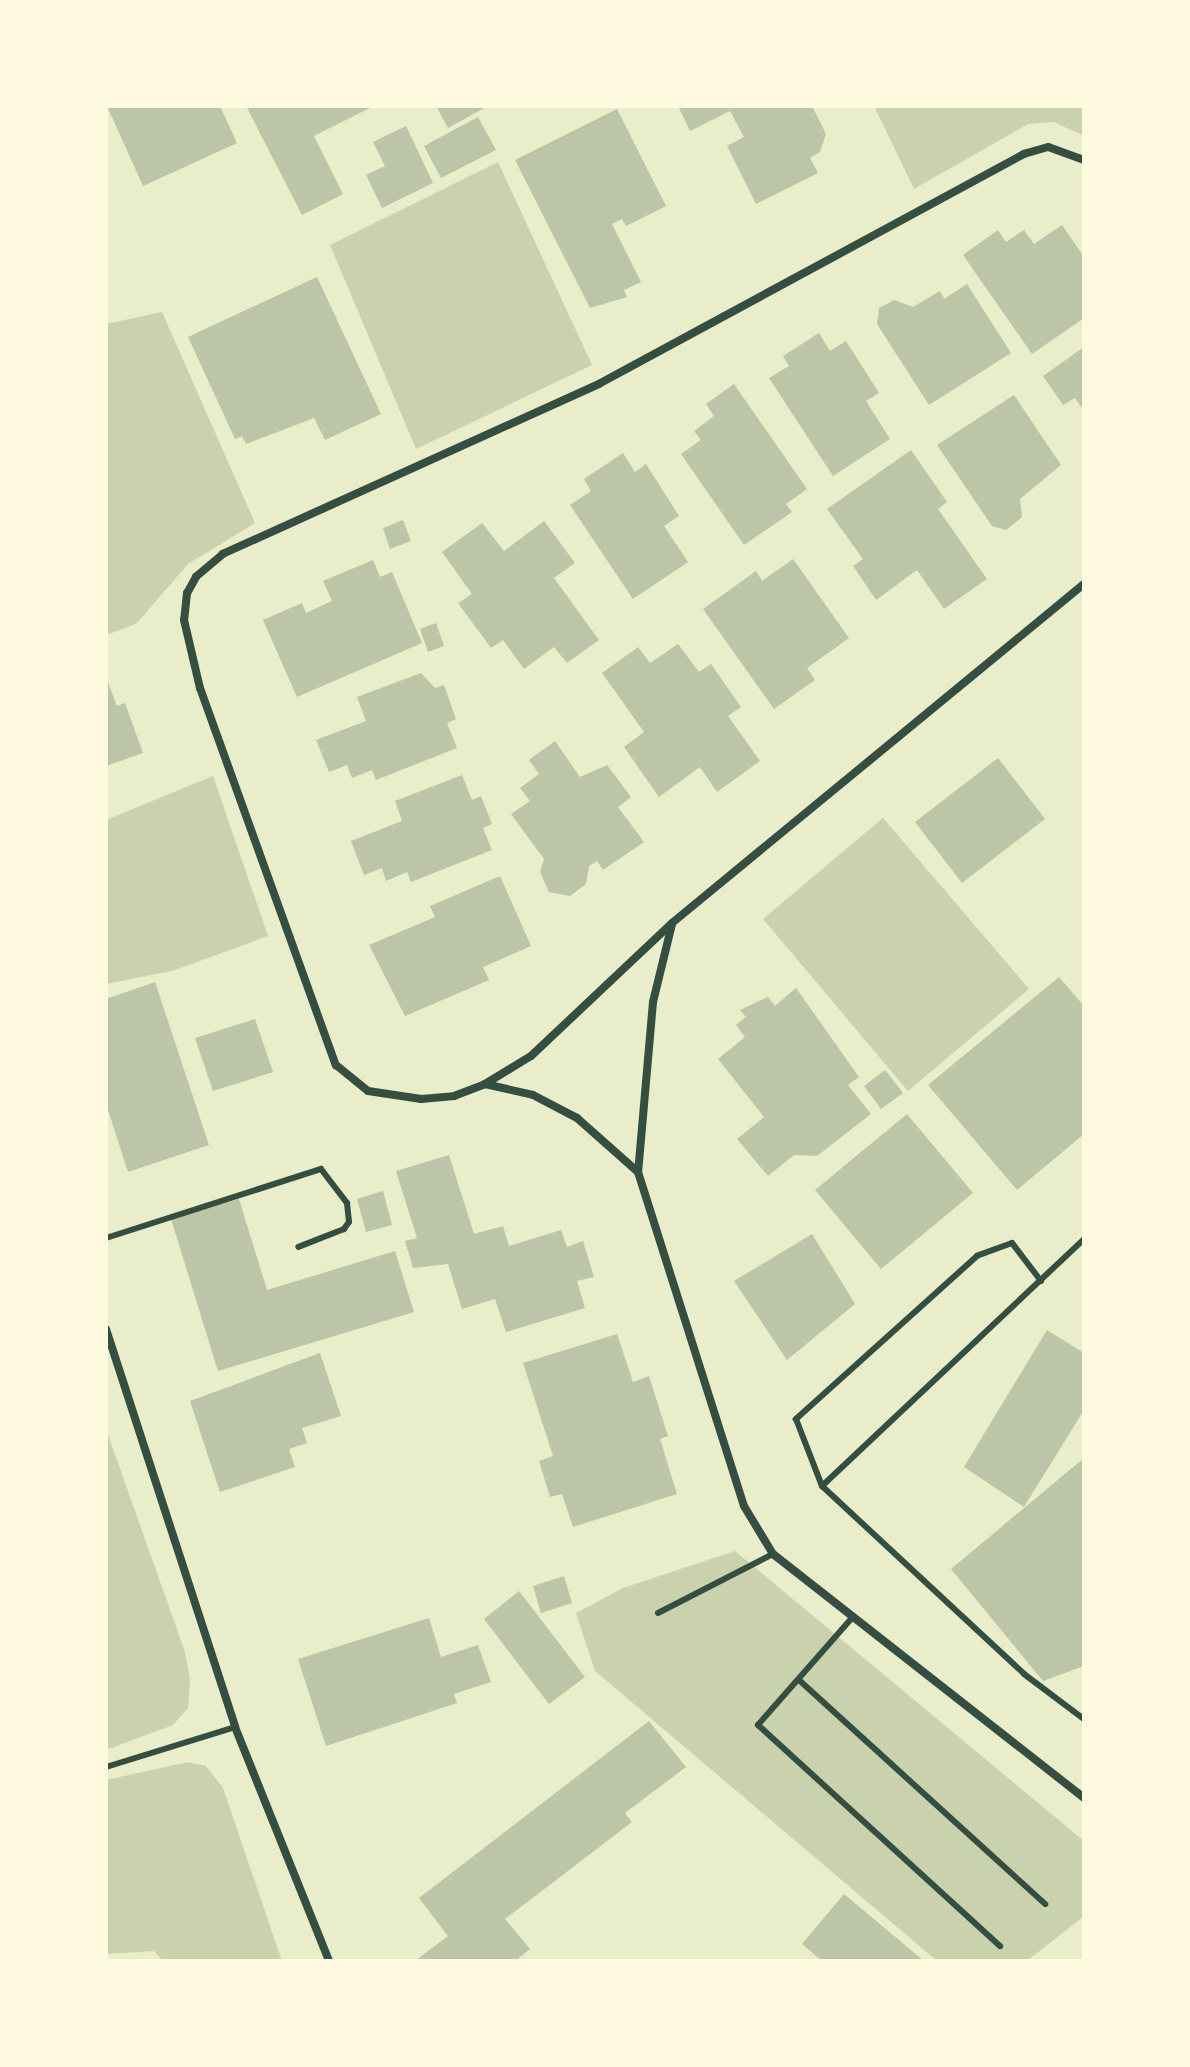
<!DOCTYPE html>
<html>
<head>
<meta charset="utf-8">
<style>
  body { margin:0 }
  #map { position:relative; width:1190px; height:2067px; overflow:hidden; background:#e9edc9; font-family:"Source Sans 3",sans-serif }
  div>[style] { position:absolute }
  [style*='--x'] { left:calc(var(--x)*1px); top:calc(var(--y)*1px); width:calc(var(--w)*1px); rotate:calc(var(--a)*1deg) }
  .green>* { inset:0; background:#cad2ad }
  .building>* { inset:0; background:#bcc5a7 }
  .service>* { height:6px; margin:-3px; padding:0 3px; transform-origin:3px; border-radius:3px; background:#344e41 }
  .minor>* { height:8px; margin:-4px; padding:0 4px; transform-origin:4px; border-radius:4px; background:#344e41 }
  span { translate:-50% -50%; white-space:nowrap; text-align:center; line-height:1.15; -webkit-text-stroke:6px #fefae0; paint-order:stroke }
  .frame { position:absolute; inset:0; border:108px solid #fefae0; pointer-events:none }
</style>
</head>
<body>
<div id="map">
  <div class="green">
    <i style="clip-path:polygon(874px 106px,1084px 106px,1084px 136px,1054px 122px,1028px 124px,914px 189px)"></i>
    <i style="clip-path:polygon(498px 162px,592px 365px,416px 449px,330px 245px)"></i>
    <i style="clip-path:polygon(162px 312px,255px 523px,188px 564px,136px 624px,106px 635px,106px 324px)"></i>
    <i style="clip-path:polygon(213px 776px,268px 936px,172px 971px,106px 984px,106px 820px)"></i>
    <i style="clip-path:polygon(883px 818px,1029px 989px,908px 1091px,763px 919px)"></i>
    <i style="clip-path:polygon(106px 1429px,185px 1652px,190px 1680px,188px 1708px,173px 1725px,106px 1750px)"></i>
    <i style="clip-path:polygon(735px 1551px,1084px 1841px,1084px 1916px,1027px 1961px,937px 1961px,595px 1671px,576px 1613px,623px 1588px)"></i>
    <i style="clip-path:polygon(188px 1762px,206px 1766px,223px 1788px,282px 1961px,163px 1961px,154px 1951px,106px 1954px,106px 1780px)"></i>
  </div>
  <div class="building">
    <i style="clip-path:polygon(107px 106px,220px 106px,237px 143px,143px 186px)"></i>
    <i style="clip-path:polygon(246px 106px,374px 106px,314px 136px,343px 194px,302px 215px)"></i>
    <i style="clip-path:polygon(436px 106px,488px 106px,448px 128px)"></i>
    <i style="clip-path:polygon(678px 106px,812px 106px,826px 134px,820px 152px,810px 158px,818px 173px,756px 204px,727px 146px,744px 137px,730px 111px,690px 131px)"></i>
    <i style="clip-path:polygon(617px 109px,666px 206px,626px 226px,622px 219px,612px 224px,641px 282px,624px 290px,627px 297px,590px 308px,515px 160px)"></i>
    <i style="clip-path:polygon(478px 117px,496px 150px,441px 178px,424px 146px)"></i>
    <i style="clip-path:polygon(406px 126px,433px 183px,382px 208px,366px 175px,385px 166px,373px 142px)"></i>
    <i style="clip-path:polygon(1062px 225px,1084px 257px,1084px 318px,1032px 354px,963px 255px,998px 230px,1006px 242px,1024px 230px,1034px 244px)"></i>
    <i style="clip-path:polygon(317px 277px,381px 414px,325px 440px,314px 418px,246px 444px,242px 436px,235px 439px,188px 337px)"></i>
    <i style="clip-path:polygon(967px 284px,1011px 353px,929px 405px,877px 324px,879px 308px,894px 300px,913px 307px,940px 291px,944px 299px)"></i>
    <i style="clip-path:polygon(819px 333px,830px 351px,846px 341px,879px 393px,866px 401px,890px 439px,833px 476px,769px 378px,789px 366px,783px 356px)"></i>
    <i style="clip-path:polygon(1084px 347px,1084px 411px,1075px 398px,1063px 405px,1043px 376px)"></i>
    <i style="clip-path:polygon(734px 384px,807px 489px,786px 504px,792px 512px,744px 545px,681px 454px,701px 440px,694px 431px,714px 416px,706px 404px)"></i>
    <i style="clip-path:polygon(1014px 395px,1061px 465px,1020px 499px,1022px 517px,1006px 530px,992px 526px,937px 445px)"></i>
    <i style="clip-path:polygon(911px 450px,947px 502px,938px 509px,987px 579px,944px 609px,917px 570px,876px 600px,853px 566px,863px 559px,827px 509px)"></i>
    <i style="clip-path:polygon(623px 453px,635px 472px,646px 464px,679px 516px,664px 526px,688px 562px,633px 599px,570px 505px,591px 491px,584px 479px)"></i>
    <i style="clip-path:polygon(403px 520px,411px 541px,390px 549px,383px 528px)"></i>
    <i style="clip-path:polygon(544px 521px,575px 563px,554px 578px,599px 640px,567px 663px,554px 647px,524px 669px,503px 640px,491px 648px,458px 603px,472px 594px,442px 552px,482px 523px,504px 551px)"></i>
    <i style="clip-path:polygon(793px 559px,849px 638px,807px 668px,815px 680px,774px 709px,703px 609px,756px 571px,762px 581px)"></i>
    <i style="clip-path:polygon(373px 560px,380px 577px,392px 572px,422px 643px,297px 697px,263px 620px,302px 603px,306px 613px,332px 601px,323px 581px)"></i>
    <i style="clip-path:polygon(436px 623px,444px 646px,428px 652px,420px 629px)"></i>
    <i style="clip-path:polygon(678px 644px,699px 672px,711px 664px,741px 707px,728px 716px,760px 761px,717px 792px,700px 767px,659px 797px,624px 747px,644px 732px,602px 673px,638px 647px,650px 663px)"></i>
    <i style="clip-path:polygon(421px 673px,435px 688px,444px 685px,456px 719px,447px 723px,457px 748px,376px 780px,372px 770px,352px 778px,347px 765px,329px 772px,316px 740px,366px 721px,357px 697px)"></i>
    <i style="clip-path:polygon(106px 677px,117px 706px,125px 703px,143px 753px,106px 766px)"></i>
    <i style="clip-path:polygon(555px 741px,580px 777px,607px 765px,631px 797px,618px 807px,644px 842px,603px 870px,597px 861px,589px 866px,586px 884px,570px 896px,549px 892px,540px 872px,544px 859px,511px 814px,530px 801px,520px 788px,539px 774px,529px 760px)"></i>
    <i style="clip-path:polygon(998px 758px,1045px 819px,962px 883px,915px 822px)"></i>
    <i style="clip-path:polygon(462px 775px,472px 800px,481px 796px,492px 824px,483px 828px,492px 850px,411px 882px,407px 872px,386px 881px,382px 868px,364px 875px,351px 841px,402px 821px,395px 801px)"></i>
    <i style="clip-path:polygon(500px 876px,531px 946px,483px 967px,489px 980px,405px 1016px,369px 945px,435px 917px,430px 906px)"></i>
    <i style="clip-path:polygon(1059px 977px,1084px 1006px,1084px 1134px,1017px 1190px,928px 1085px)"></i>
    <i style="clip-path:polygon(155px 982px,209px 1145px,128px 1172px,106px 1104px,106px 999px)"></i>
    <i style="clip-path:polygon(796px 988px,859px 1077px,848px 1085px,871px 1114px,817px 1156px,794px 1155px,768px 1176px,737px 1139px,764px 1117px,718px 1059px,745px 1037px,736px 1025px,746px 1017px,740px 1010px,768px 997px,775px 1006px)"></i>
    <i style="clip-path:polygon(255px 1019px,273px 1072px,213px 1091px,195px 1038px)"></i>
    <i style="clip-path:polygon(885px 1070px,903px 1093px,881px 1109px,864px 1086px)"></i>
    <i style="clip-path:polygon(907px 1114px,973px 1193px,881px 1269px,815px 1190px)"></i>
    <i style="clip-path:polygon(449px 1155px,474px 1234px,503px 1226px,509px 1246px,561px 1230px,567px 1247px,583px 1241px,594px 1277px,577px 1281px,585px 1308px,506px 1332px,495px 1299px,462px 1309px,448px 1264px,413px 1268px,405px 1241px,417px 1238px,396px 1171px)"></i>
    <i style="clip-path:polygon(383px 1191px,392px 1225px,366px 1232px,357px 1199px)"></i>
    <i style="clip-path:polygon(239px 1199px,267px 1290px,395px 1251px,414px 1312px,218px 1371px,171px 1219px)"></i>
    <i style="clip-path:polygon(812px 1234px,855px 1304px,787px 1360px,734px 1281px)"></i>
    <i style="clip-path:polygon(1047px 1330px,1084px 1353px,1084px 1410px,1024px 1507px,964px 1467px)"></i>
    <i style="clip-path:polygon(617px 1334px,633px 1382px,649px 1376px,668px 1436px,660px 1439px,677px 1494px,573px 1527px,562px 1494px,550px 1497px,539px 1461px,553px 1456px,523px 1363px)"></i>
    <i style="clip-path:polygon(320px 1353px,341px 1416px,302px 1428px,307px 1443px,289px 1449px,295px 1467px,220px 1492px,190px 1401px)"></i>
    <i style="clip-path:polygon(1084px 1458px,1084px 1666px,1043px 1681px,951px 1569px)"></i>
    <i style="clip-path:polygon(564px 1576px,572px 1603px,541px 1613px,533px 1586px)"></i>
    <i style="clip-path:polygon(519px 1591px,585px 1677px,549px 1704px,484px 1619px)"></i>
    <i style="clip-path:polygon(429px 1618px,441px 1657px,478px 1645px,491px 1682px,454px 1694px,457px 1703px,326px 1746px,298px 1659px)"></i>
    <i style="clip-path:polygon(649px 1721px,686px 1767px,625px 1813px,632px 1822px,505px 1919px,530px 1949px,515px 1961px,415px 1961px,448px 1936px,419px 1898px)"></i>
    <i style="clip-path:polygon(844px 1894px,924px 1961px,822px 1961px,802px 1944px)"></i>
  </div>
  <div class="service">
    <i style="--x:106;--y:1238;--w:226;--a:-17.8"></i>
    <i style="--x:321;--y:1169;--w:43;--a:52.6"></i>
    <i style="--x:347;--y:1203;--w:19;--a:84"></i>
    <i style="--x:349;--y:1222;--w:9;--a:126"></i>
    <i style="--x:344;--y:1229;--w:49;--a:158.6"></i>
    <i style="--x:1041;--y:1281;--w:48;--a:-127.3"></i>
    <i style="--x:1012;--y:1243;--w:37;--a:160"></i>
    <i style="--x:977;--y:1256;--w:244;--a:138"></i>
    <i style="--x:796;--y:1419;--w:72;--a:68.8"></i>
    <i style="--x:822;--y:1486;--w:276;--a:42.9"></i>
    <i style="--x:1024;--y:1674;--w:75;--a:36.9"></i>
    <i style="--x:822;--y:1486;--w:360;--a:-43.3"></i>
    <i style="--x:658;--y:1613;--w:129;--a:-27.2"></i>
    <i style="--x:851;--y:1619;--w:141;--a:131.3"></i>
    <i style="--x:758;--y:1725;--w:328;--a:42.4"></i>
    <i style="--x:799;--y:1680;--w:333;--a:42.3"></i>
    <i style="--x:106;--y:1767;--w:135;--a:-17.2"></i>
  </div>
  <div class="minor">
    <i style="--x:1084;--y:160;--w:38;--a:-160"></i>
    <i style="--x:1048;--y:147;--w:25;--a:164"></i>
    <i style="--x:1024;--y:154;--w:483;--a:151.6"></i>
    <i style="--x:599;--y:384;--w:413;--a:155.7"></i>
    <i style="--x:223;--y:554;--w:35;--a:140"></i>
    <i style="--x:196;--y:577;--w:18;--a:119"></i>
    <i style="--x:187;--y:593;--w:27;--a:96"></i>
    <i style="--x:184;--y:620;--w:70;--a:76.8"></i>
    <i style="--x:200;--y:688;--w:401;--a:70.2"></i>
    <i style="--x:336;--y:1065;--w:41;--a:39.1"></i>
    <i style="--x:368;--y:1091;--w:54;--a:8.6"></i>
    <i style="--x:421;--y:1099;--w:33;--a:-5"></i>
    <i style="--x:454;--y:1096;--w:33;--a:-21"></i>
    <i style="--x:485;--y:1084;--w:54;--a:-31.3"></i>
    <i style="--x:531;--y:1056;--w:194;--a:-43.3"></i>
    <i style="--x:672;--y:923;--w:534;--a:-39.45"></i>
    <i style="--x:672;--y:924;--w:80;--a:103.7"></i>
    <i style="--x:653;--y:1002;--w:171;--a:95"></i>
    <i style="--x:638;--y:1172;--w:350;--a:72.4"></i>
    <i style="--x:744;--y:1506;--w:56;--a:58.9"></i>
    <i style="--x:773;--y:1554;--w:395;--a:38.1"></i>
    <i style="--x:485;--y:1084;--w:49;--a:12.9"></i>
    <i style="--x:533;--y:1095;--w:50;--a:27.6"></i>
    <i style="--x:577;--y:1118;--w:81;--a:41.5"></i>
    <i style="--x:106;--y:1329;--w:418;--a:72"></i>
    <i style="--x:235;--y:1727;--w:252;--a:68.1"></i>
  </div>
  <div class="frame"></div>
</div>
</body>
</html>
